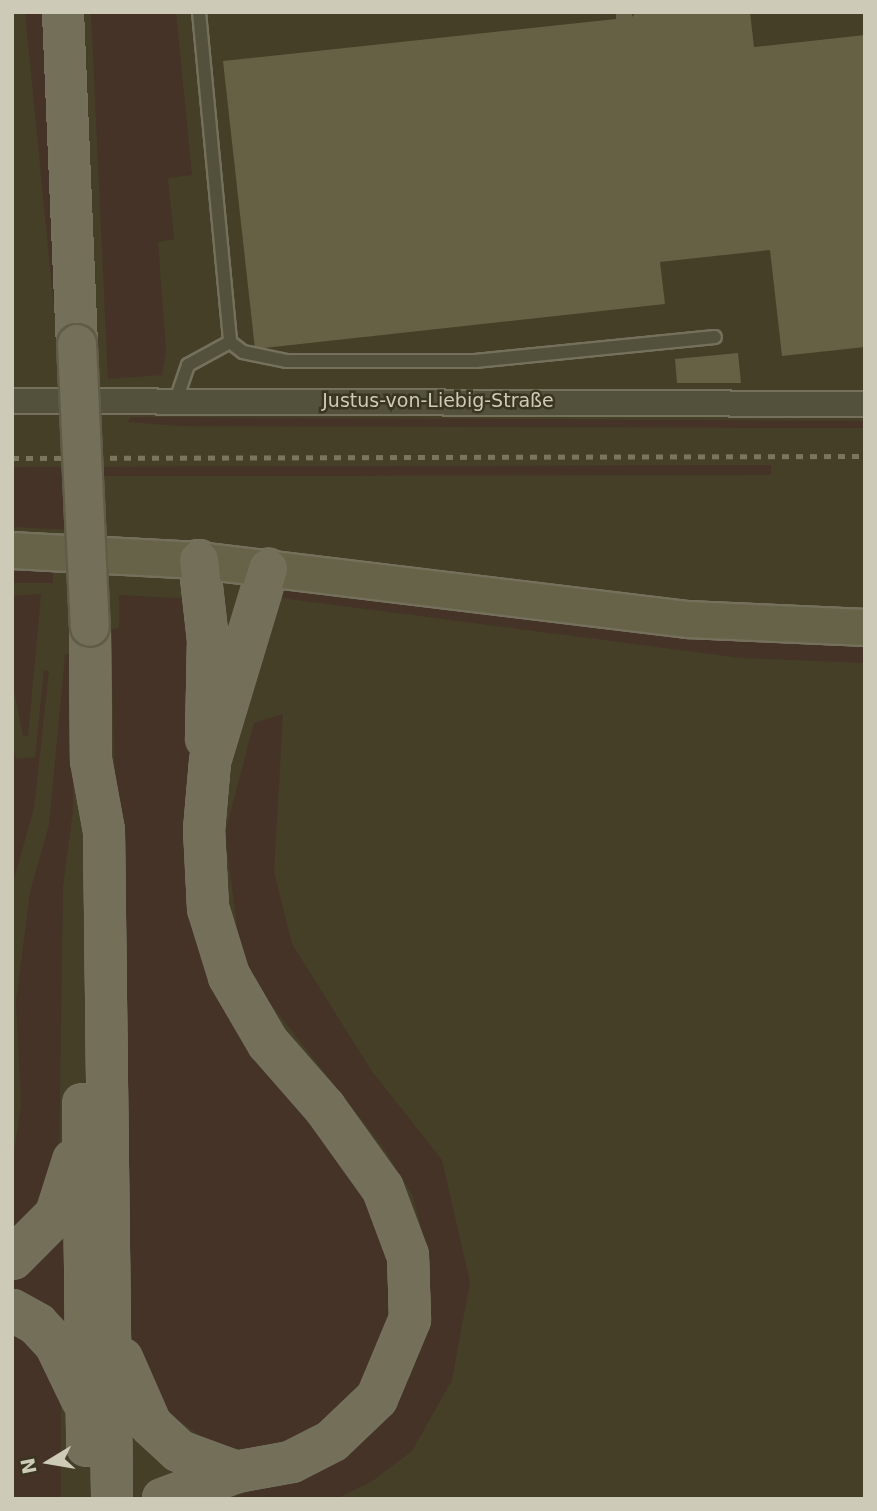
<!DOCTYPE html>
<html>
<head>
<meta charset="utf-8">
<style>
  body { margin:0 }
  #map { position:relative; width:877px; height:1511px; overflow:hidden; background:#443f26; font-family:"DejaVu Sans",sans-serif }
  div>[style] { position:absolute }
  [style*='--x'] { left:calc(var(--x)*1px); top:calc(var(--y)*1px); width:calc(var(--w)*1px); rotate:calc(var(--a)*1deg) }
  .green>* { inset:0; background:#453328 }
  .building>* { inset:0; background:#666045 }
  .roads { filter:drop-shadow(2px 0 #74705c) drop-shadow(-2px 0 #74705c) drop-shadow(0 2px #74705c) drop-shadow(0 -2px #74705c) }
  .lane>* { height:12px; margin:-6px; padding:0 6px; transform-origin:6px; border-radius:6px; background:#53503b }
  .street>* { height:24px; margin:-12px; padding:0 12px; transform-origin:12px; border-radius:12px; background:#53503b }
  .secondary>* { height:35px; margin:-17.5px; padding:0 17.5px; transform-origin:17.5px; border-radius:17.5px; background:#666348 }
  .primary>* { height:38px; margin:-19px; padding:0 19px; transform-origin:19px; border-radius:19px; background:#736f59 }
  .rail>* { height:5px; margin-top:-2.5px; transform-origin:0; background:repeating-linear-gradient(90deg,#7a765d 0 7px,transparent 0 14px) }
  .bridges { filter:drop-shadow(2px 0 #605c47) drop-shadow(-2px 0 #605c47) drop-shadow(0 2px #605c47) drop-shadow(0 -2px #605c47) }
  .primary-bridge>* { height:38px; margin:-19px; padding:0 19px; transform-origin:19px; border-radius:19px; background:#736f59 }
  span { translate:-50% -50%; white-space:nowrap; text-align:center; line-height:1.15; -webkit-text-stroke:5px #39351f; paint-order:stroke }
  .street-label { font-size:19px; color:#cdcab8 }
  .frame { position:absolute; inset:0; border:14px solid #cdcab8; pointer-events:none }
  .north { position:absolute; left:14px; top:1427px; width:70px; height:70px; -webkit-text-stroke:5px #39351f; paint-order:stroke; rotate:259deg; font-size:19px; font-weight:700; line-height:28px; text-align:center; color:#cdcab8 }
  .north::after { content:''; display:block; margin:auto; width:24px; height:32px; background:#cdcab8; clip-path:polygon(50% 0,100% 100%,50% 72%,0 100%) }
</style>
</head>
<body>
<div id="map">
  <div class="green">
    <i style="clip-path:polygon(25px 12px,45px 12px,62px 326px,56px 328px)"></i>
    <i style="clip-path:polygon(91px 12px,176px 12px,192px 175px,168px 178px,174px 239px,158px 242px,166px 351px,162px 375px,108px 379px)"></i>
    <i style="clip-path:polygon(131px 417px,865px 421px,865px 428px,180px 426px,128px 422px)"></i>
    <i style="clip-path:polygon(771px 465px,771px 475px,96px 476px,98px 531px,12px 527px,12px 467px)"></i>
    <i style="clip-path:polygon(12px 571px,53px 571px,53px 583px,12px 583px)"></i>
    <i style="clip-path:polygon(269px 582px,570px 624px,865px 640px,865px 663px,741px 658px,266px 596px)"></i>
    <i style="clip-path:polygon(41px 594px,28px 736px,23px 736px,12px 680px,12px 596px)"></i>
    <i style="clip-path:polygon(119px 595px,194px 599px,189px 836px,204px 949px,377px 1206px,392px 1268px,392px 1322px,364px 1390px,332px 1423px,276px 1450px,218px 1448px,167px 1413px,143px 1378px,128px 1332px,111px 630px,119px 628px)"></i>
    <i style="clip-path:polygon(74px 652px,73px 810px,63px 886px,59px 1170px,43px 1214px,12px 1242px,12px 1167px,21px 1105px,16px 1001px,30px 892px,49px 825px,65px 655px)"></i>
    <i style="clip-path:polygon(44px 670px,49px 671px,34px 808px,12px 886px,12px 741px,16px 759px,35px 757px)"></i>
    <i style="clip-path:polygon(283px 714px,274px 872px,292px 944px,371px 1070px,442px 1160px,470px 1282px,452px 1380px,412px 1451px,371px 1482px,336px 1499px,229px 1499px,327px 1464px,378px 1428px,411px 1375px,427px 1328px,430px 1259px,412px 1194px,382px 1146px,258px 988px,239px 942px,225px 833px,254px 723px)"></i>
    <i style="clip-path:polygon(75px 1211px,75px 1343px,12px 1298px,12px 1272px)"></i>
    <i style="clip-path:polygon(12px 1325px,45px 1359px,61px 1395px,61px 1499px,12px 1499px)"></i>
  </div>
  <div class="building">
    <i style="clip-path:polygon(616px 12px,632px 12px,632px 17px,636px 12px,750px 12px,754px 47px,865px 35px,865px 347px,782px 356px,770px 250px,660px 262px,665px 304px,255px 349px,223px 61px,616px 19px)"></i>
    <i style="clip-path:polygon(738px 353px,741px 383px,677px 383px,675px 359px)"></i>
  </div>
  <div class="roads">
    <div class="lane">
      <i style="--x:199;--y:12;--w:331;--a:84.6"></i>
      <i style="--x:230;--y:342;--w:16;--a:38"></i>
      <i style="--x:243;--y:352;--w:45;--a:11.6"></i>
      <i style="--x:287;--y:361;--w:188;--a:0"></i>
      <i style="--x:475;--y:361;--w:241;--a:-5.7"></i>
      <i style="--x:176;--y:400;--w:37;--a:-71"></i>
      <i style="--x:188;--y:365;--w:48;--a:-28.7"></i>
    </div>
    <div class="street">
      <i style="--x:12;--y:401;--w:853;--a:0.2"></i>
    </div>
    <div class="secondary">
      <i style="--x:12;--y:550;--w:187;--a:3.1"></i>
      <i style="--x:199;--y:560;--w:493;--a:6.9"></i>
      <i style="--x:688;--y:619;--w:177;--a:2.6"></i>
    </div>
    <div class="primary">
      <i style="--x:63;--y:12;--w:332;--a:87.6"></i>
      <i style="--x:199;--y:560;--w:81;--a:83.6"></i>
      <i style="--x:208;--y:640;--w:98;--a:91.2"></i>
      <i style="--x:90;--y:627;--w:133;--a:89.6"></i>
      <i style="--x:91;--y:760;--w:72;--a:79.6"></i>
      <i style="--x:104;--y:831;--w:668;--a:89.31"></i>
      <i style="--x:83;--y:1104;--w:342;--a:89.3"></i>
      <i style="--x:12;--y:1259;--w:62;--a:-45"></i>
      <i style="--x:56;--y:1215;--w:57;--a:-72.5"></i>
      <i style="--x:12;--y:1310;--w:29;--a:29"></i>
      <i style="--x:37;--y:1324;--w:26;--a:47"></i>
      <i style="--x:55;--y:1343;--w:62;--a:64.3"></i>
      <i style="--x:122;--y:1359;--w:72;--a:66.3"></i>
      <i style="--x:151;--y:1425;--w:38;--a:43"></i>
      <i style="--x:179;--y:1451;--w:61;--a:20.2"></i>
      <i style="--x:163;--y:1499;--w:78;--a:-20.3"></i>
      <i style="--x:236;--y:1472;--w:56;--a:-10.3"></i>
      <i style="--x:291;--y:1462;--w:46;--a:-27.1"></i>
      <i style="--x:332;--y:1441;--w:62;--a:-43.7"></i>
      <i style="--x:377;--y:1398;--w:86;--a:-67.3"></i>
      <i style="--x:410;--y:1319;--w:63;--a:-91.8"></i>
      <i style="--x:408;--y:1256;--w:72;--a:-110.5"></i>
      <i style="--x:383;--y:1189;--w:100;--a:-125.6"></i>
      <i style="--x:325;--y:1108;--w:86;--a:-131.2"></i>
      <i style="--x:268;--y:1043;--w:78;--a:-120.2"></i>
      <i style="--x:229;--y:976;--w:71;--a:-107.2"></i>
      <i style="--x:208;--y:908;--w:78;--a:-92.9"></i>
      <i style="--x:204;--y:830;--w:69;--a:-85"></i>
      <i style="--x:210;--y:761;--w:201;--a:-73.2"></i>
    </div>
  </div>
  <div class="rail">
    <i style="--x:12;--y:458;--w:853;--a:-0.13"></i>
  </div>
  <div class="bridges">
    <div class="primary-bridge">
      <i style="--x:77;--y:344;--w:283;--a:87.4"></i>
    </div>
  </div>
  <div class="street-label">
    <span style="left:438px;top:401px">Justus-von-Liebig-Straße</span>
  </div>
  <div class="frame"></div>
  <div class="north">N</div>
</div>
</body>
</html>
